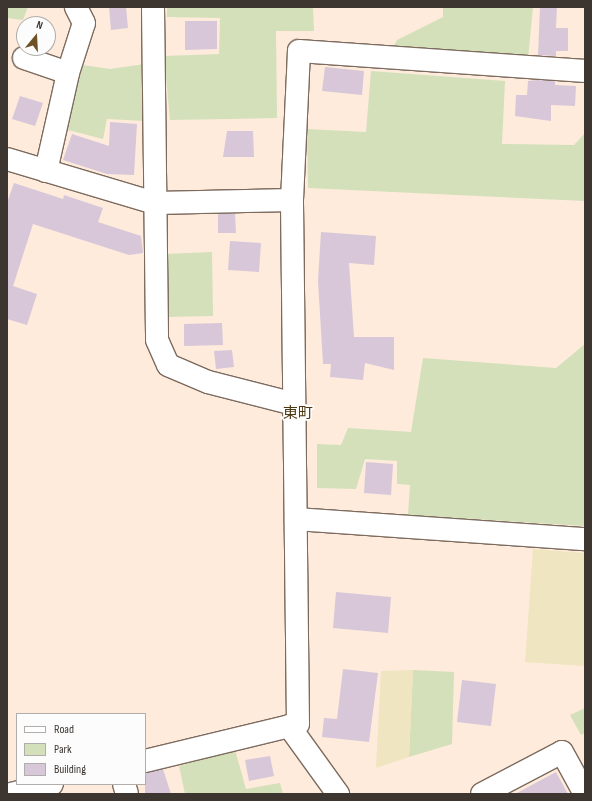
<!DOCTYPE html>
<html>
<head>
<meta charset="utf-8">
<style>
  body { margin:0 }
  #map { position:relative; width:592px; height:801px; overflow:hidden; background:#feebdc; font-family:"Sofia Sans Condensed","Noto Sans JP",sans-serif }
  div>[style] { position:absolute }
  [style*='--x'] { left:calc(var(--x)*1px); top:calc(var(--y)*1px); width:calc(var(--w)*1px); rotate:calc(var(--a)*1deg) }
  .green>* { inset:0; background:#d3e0ba }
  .sand>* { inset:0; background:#efe5c0 }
  .building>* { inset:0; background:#d7c7d9 }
  .roads { filter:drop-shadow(1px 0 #7c6b5e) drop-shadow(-1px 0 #7c6b5e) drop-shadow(0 1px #7c6b5e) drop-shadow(0 -1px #7c6b5e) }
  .minor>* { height:22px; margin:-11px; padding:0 11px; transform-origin:11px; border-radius:11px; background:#fff }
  span { translate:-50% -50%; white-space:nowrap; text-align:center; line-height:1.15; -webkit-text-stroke:3.5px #fcfcfc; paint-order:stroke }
  .quarter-label { font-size:15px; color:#4d3712 }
  .frame { position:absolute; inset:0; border:8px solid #3d3630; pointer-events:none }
  .legend { position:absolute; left:16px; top:713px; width:130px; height:72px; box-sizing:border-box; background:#fcfcfc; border:1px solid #b0adaa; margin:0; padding:5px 7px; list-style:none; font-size:12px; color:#3d3630 }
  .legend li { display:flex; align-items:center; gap:8px; height:20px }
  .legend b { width:20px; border:1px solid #b0adaa }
  .north { position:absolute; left:16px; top:16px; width:40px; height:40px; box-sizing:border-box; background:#fcfcfc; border:1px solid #b0adaa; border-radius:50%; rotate:18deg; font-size:11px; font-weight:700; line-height:16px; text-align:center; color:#3d3630 }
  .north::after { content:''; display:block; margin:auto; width:14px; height:18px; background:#6e5225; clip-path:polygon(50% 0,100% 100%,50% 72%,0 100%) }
</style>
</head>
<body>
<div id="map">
  <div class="green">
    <i style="clip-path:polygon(7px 7px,28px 7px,23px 20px,7px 18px)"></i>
    <i style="clip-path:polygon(167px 7px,313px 7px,314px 31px,276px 31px,277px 118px,170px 120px,164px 56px,219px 54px,220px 18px,167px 17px)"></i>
    <i style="clip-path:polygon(443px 7px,533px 7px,528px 59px,391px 51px,397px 40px,443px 17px)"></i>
    <i style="clip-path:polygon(145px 64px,146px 121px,107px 119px,103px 139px,64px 129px,83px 65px,110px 69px)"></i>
    <i style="clip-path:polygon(371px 71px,505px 81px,502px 144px,574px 145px,585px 133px,585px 201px,308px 188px,307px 129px,366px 132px)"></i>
    <i style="clip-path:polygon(212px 252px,213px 316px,166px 317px,164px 254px)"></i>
    <i style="clip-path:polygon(585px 344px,585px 526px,408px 515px,410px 485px,397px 484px,397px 461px,365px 459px,356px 489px,317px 488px,317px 444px,341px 445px,348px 428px,411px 432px,423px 358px,556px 368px)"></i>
    <i style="clip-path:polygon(413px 670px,454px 672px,452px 744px,409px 757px)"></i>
    <i style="clip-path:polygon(585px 708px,585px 733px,581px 735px,570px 715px)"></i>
    <i style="clip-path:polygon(235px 750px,246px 789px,280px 783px,283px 794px,185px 794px,179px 766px)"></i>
  </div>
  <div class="sand">
    <i style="clip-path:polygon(533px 549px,585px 553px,585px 666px,525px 662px)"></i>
    <i style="clip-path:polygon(413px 670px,409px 757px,376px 768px,381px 671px)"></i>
  </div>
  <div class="building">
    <i style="clip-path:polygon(109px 7px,126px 7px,128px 28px,111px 30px)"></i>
    <i style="clip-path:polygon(540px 7px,557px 7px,556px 28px,568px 28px,568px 51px,556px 51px,556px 56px,538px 55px)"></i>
    <i style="clip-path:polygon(185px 21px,217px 21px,217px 49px,185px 50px)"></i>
    <i style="clip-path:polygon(325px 67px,364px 71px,362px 95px,322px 91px)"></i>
    <i style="clip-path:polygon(537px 80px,555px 81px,555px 85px,576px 86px,575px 106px,551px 105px,551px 121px,515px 116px,516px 95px,527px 95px,528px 81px)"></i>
    <i style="clip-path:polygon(20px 96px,43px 103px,35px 126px,12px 119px)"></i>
    <i style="clip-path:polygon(110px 122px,137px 124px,134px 175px,107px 174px,63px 160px,72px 134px,109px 146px)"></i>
    <i style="clip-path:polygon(227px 131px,253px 131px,254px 157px,223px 157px)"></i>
    <i style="clip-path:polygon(14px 183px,63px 199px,64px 195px,103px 208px,98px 222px,141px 236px,143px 253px,129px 255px,33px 224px,13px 286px,37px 294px,27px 325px,7px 319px,7px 203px)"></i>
    <i style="clip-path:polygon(218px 214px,235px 214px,236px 233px,218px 233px)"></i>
    <i style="clip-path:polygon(321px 232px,376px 236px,374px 265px,349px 263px,354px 337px,394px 337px,394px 370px,365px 363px,363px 380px,330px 377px,331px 364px,323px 364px,318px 281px)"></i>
    <i style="clip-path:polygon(230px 241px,261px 243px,259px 272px,228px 270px)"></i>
    <i style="clip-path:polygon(222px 323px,223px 345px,184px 346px,184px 324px)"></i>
    <i style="clip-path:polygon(232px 350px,234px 367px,216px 369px,214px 351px)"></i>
    <i style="clip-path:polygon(366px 462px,393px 464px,391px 495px,364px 493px)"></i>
    <i style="clip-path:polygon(336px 592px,391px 597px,388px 633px,333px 628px)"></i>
    <i style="clip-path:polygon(343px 669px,378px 673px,369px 742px,322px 737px,324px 718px,337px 719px)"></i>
    <i style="clip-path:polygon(462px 680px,496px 684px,491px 726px,457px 722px)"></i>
    <i style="clip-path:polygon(270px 756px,274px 776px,249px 781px,245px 760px)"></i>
    <i style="clip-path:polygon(163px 769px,171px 794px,145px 794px,145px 773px)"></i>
    <i style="clip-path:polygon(556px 772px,568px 794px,515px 794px)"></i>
  </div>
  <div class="roads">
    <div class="minor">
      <i style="--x:153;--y:7;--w:333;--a:89.3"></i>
      <i style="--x:157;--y:340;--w:27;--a:66"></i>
      <i style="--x:168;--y:365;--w:43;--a:23"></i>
      <i style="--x:208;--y:382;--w:89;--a:14.3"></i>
      <i style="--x:24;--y:58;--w:46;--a:18.8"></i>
      <i style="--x:7;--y:159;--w:154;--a:16.6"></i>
      <i style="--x:155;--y:203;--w:137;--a:-1.3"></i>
      <i style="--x:46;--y:171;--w:100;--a:-77.3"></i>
      <i style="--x:68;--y:73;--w:52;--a:-72.3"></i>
      <i style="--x:84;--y:23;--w:18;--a:-117"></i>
      <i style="--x:296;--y:519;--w:290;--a:4"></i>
      <i style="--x:289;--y:726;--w:84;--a:54.2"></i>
      <i style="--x:145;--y:761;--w:157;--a:-13.6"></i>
      <i style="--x:298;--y:724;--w:524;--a:-90.66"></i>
      <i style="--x:292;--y:200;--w:149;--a:-87.3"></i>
      <i style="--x:299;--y:51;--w:287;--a:4"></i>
      <i style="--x:124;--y:784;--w:10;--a:73"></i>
      <i style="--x:11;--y:794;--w:42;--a:-13.7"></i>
      <i style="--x:482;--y:794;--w:90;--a:-27.7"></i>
      <i style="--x:562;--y:752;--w:48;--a:61.3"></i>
    </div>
  </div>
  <div class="quarter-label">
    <span style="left:298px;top:414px">東町</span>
  </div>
  <div class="frame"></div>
  <ul class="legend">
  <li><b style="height:5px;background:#fff"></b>Road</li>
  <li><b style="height:11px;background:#d3e0ba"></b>Park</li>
  <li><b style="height:11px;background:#d7c7d9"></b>Building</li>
  </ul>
  <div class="north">N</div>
</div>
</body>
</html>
